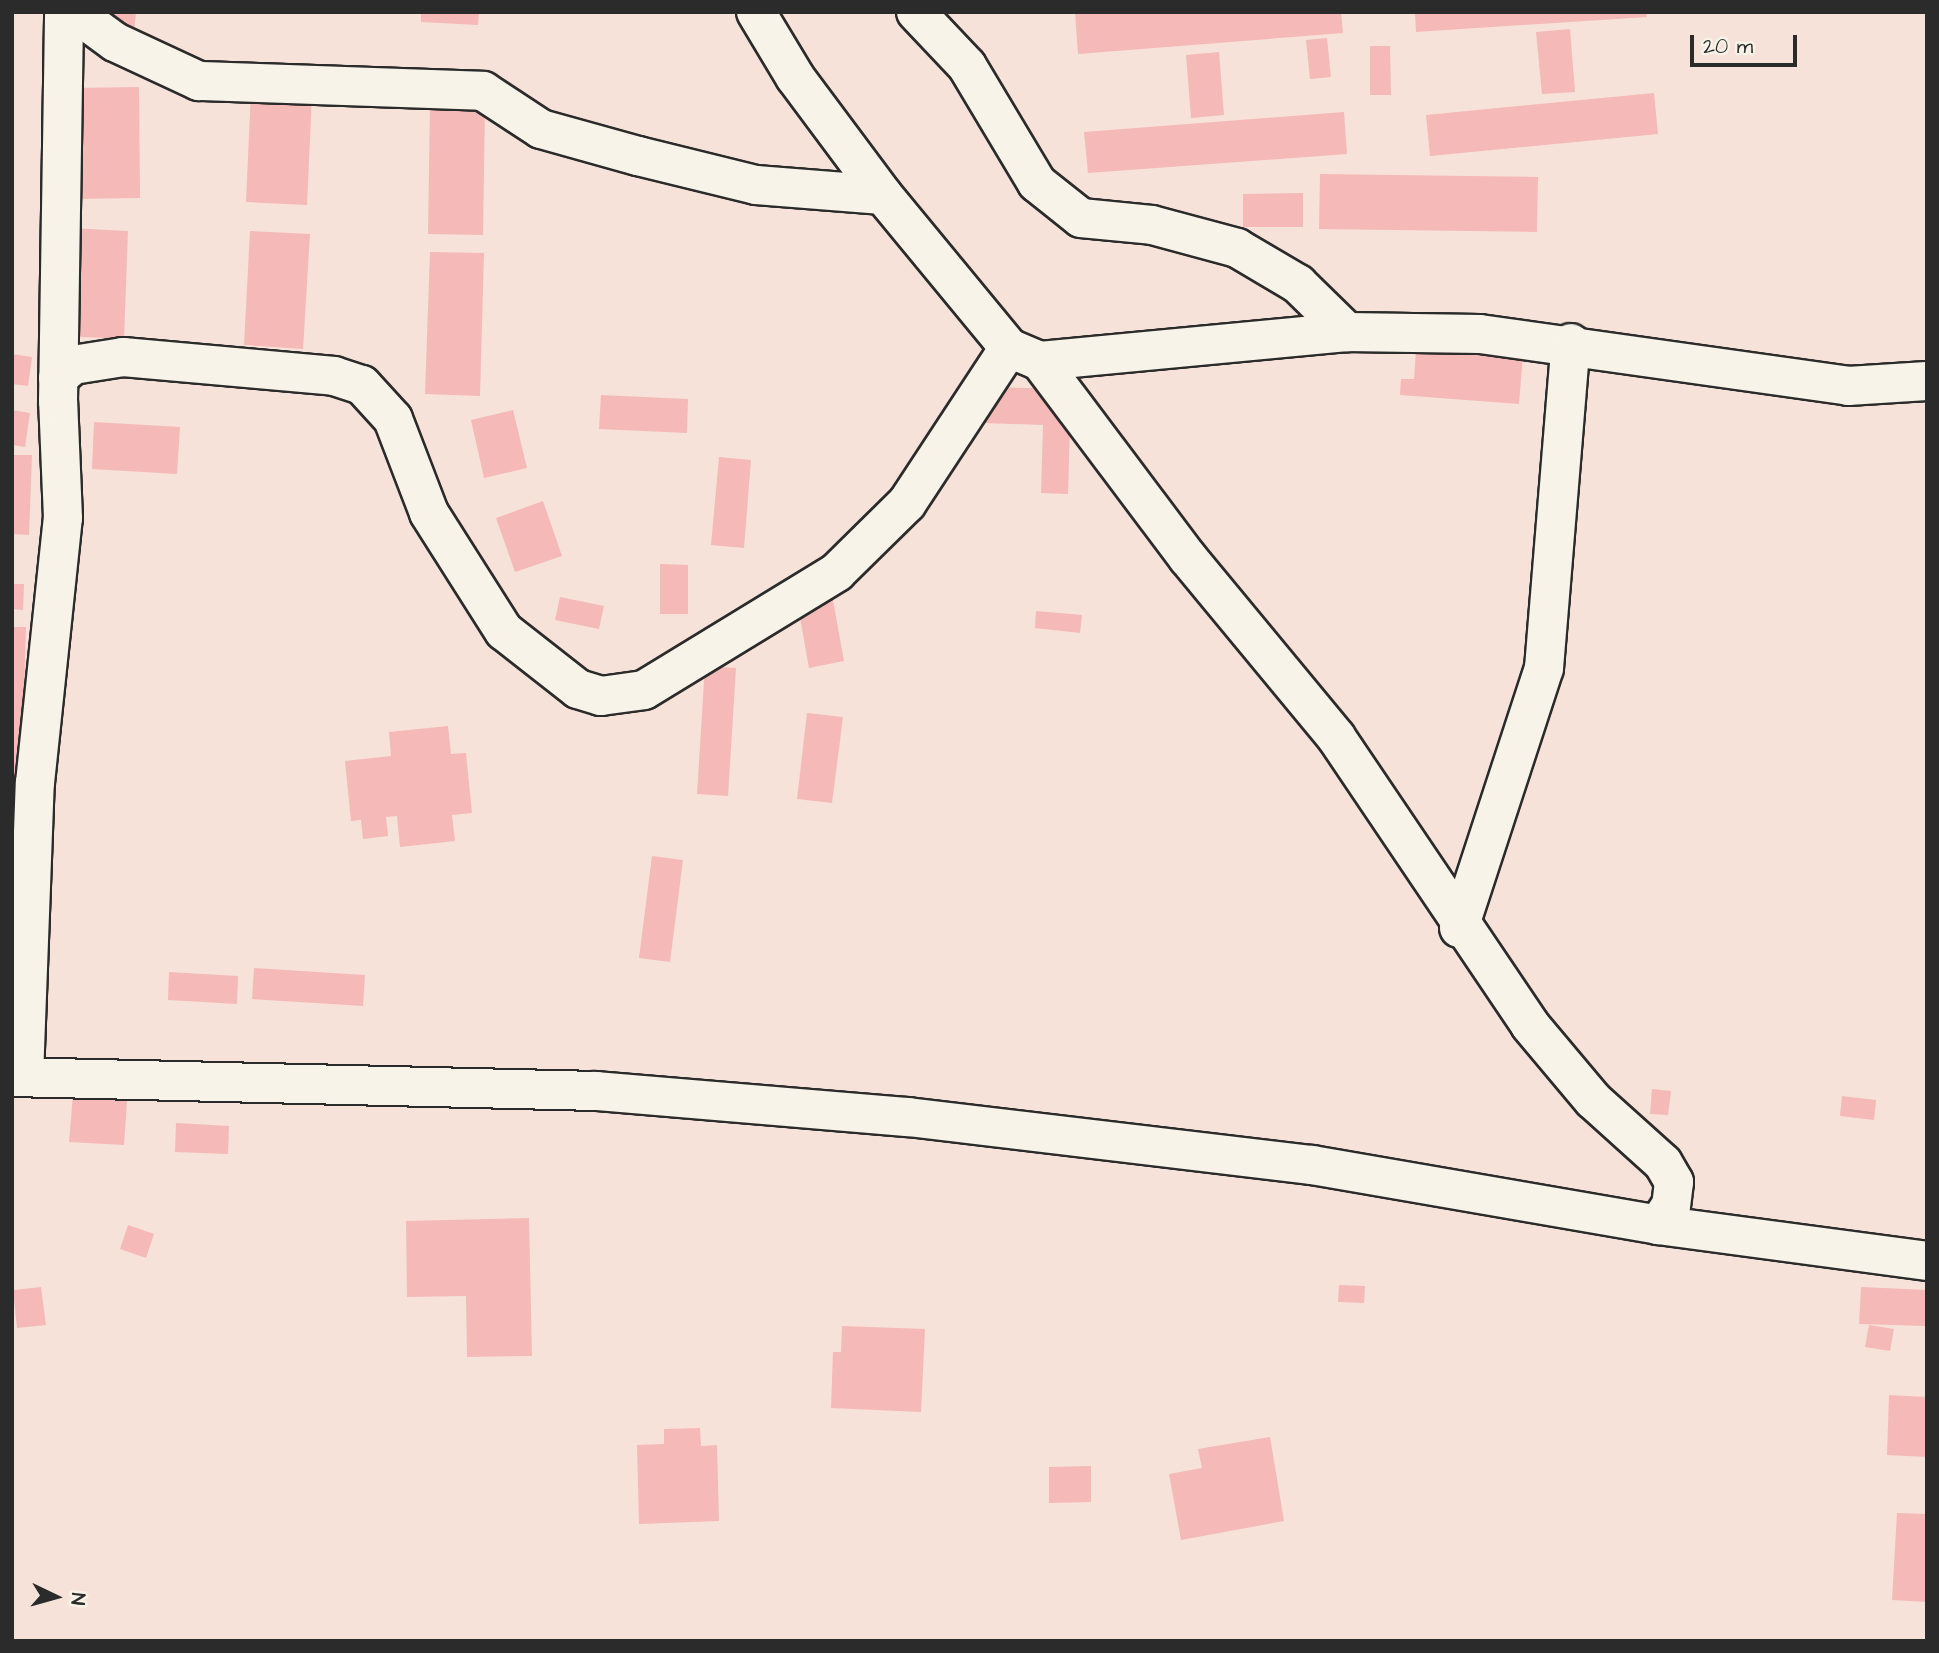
<!DOCTYPE html>
<html>
<head>
<meta charset="utf-8">
<style>
  body { margin:0 }
  #map { position:relative; width:1939px; height:1653px; overflow:hidden; background:#f6e2d9; font-family:"Architects Daughter",sans-serif }
  div>[style] { position:absolute }
  [style*='--x'] { left:calc(var(--x)*1px); top:calc(var(--y)*1px); width:calc(var(--w)*1px); rotate:calc(var(--a)*1deg) }
  .building>* { inset:0; background:#f5b9b7 }
  .roads { filter:drop-shadow(2px 0 #2b2b2b) drop-shadow(-2px 0 #2b2b2b) drop-shadow(0 2px #2b2b2b) drop-shadow(0 -2px #2b2b2b) }
  .minor>* { height:38px; margin:-19px; padding:0 19px; transform-origin:19px; border-radius:19px; background:#f7f3e8 }
  span { translate:-50% -50%; white-space:nowrap; text-align:center; line-height:1.15; -webkit-text-stroke:6px #f7f3e8; paint-order:stroke }
  .frame { position:absolute; inset:0; border:14px solid #2b2b2b; pointer-events:none }
  .north { position:absolute; left:21px; top:1562px; width:70px; height:70px; -webkit-text-stroke:5px #f7f3e8; paint-order:stroke; rotate:95deg; font-size:19px; font-weight:700; line-height:28px; text-align:center; color:#2b2b2b }
  .north::after { content:''; display:block; margin:auto; width:24px; height:32px; background:#2b2b2b; clip-path:polygon(50% 0,100% 100%,50% 72%,0 100%) }
  .scale { position:absolute; left:1690px; top:35px; width:107px; height:32px; box-sizing:border-box; border:4px solid #2b2b2b; border-top:0; padding-left:9px; font-size:21px; line-height:24px; white-space:nowrap; color:#2b2b2b; -webkit-text-stroke:5px #f7f3e8; paint-order:stroke }
</style>
</head>
<body>
<div id="map">
  <div class="building">
    <i style="clip-path:polygon(72px 12px,136px 12px,134px 33px)"></i>
    <i style="clip-path:polygon(421px 12px,479px 12px,478px 25px,421px 22px)"></i>
    <i style="clip-path:polygon(1075px 12px,1341px 12px,1343px 33px,1078px 54px)"></i>
    <i style="clip-path:polygon(1415px 12px,1646px 12px,1647px 17px,1416px 32px)"></i>
    <i style="clip-path:polygon(1570px 29px,1575px 92px,1542px 94px,1536px 32px)"></i>
    <i style="clip-path:polygon(1327px 38px,1331px 77px,1310px 79px,1306px 40px)"></i>
    <i style="clip-path:polygon(1370px 46px,1390px 46px,1391px 95px,1370px 95px)"></i>
    <i style="clip-path:polygon(1219px 52px,1224px 115px,1191px 118px,1186px 55px)"></i>
    <i style="clip-path:polygon(139px 87px,140px 198px,77px 199px,76px 88px)"></i>
    <i style="clip-path:polygon(251px 91px,312px 94px,307px 205px,246px 202px)"></i>
    <i style="clip-path:polygon(1654px 93px,1658px 134px,1430px 156px,1426px 115px)"></i>
    <i style="clip-path:polygon(430px 104px,485px 105px,483px 235px,428px 234px)"></i>
    <i style="clip-path:polygon(1344px 112px,1347px 154px,1088px 173px,1084px 132px)"></i>
    <i style="clip-path:polygon(1320px 174px,1538px 177px,1537px 232px,1319px 229px)"></i>
    <i style="clip-path:polygon(1303px 193px,1303px 227px,1243px 227px,1243px 194px)"></i>
    <i style="clip-path:polygon(69px 228px,128px 231px,124px 339px,64px 336px)"></i>
    <i style="clip-path:polygon(250px 231px,310px 234px,303px 349px,244px 345px)"></i>
    <i style="clip-path:polygon(430px 252px,484px 253px,480px 396px,425px 394px)"></i>
    <i style="clip-path:polygon(1418px 322px,1525px 330px,1519px 404px,1400px 395px,1401px 379px,1414px 379px)"></i>
    <i style="clip-path:polygon(12px 354px,32px 357px,28px 386px,12px 384px)"></i>
    <i style="clip-path:polygon(985px 387px,1071px 389px,1068px 494px,1041px 493px,1043px 425px,984px 423px)"></i>
    <i style="clip-path:polygon(601px 395px,688px 399px,687px 433px,599px 429px)"></i>
    <i style="clip-path:polygon(12px 410px,30px 413px,25px 447px,12px 445px)"></i>
    <i style="clip-path:polygon(513px 410px,527px 468px,484px 478px,471px 420px)"></i>
    <i style="clip-path:polygon(94px 422px,180px 427px,177px 474px,92px 469px)"></i>
    <i style="clip-path:polygon(12px 455px,32px 455px,29px 535px,12px 534px)"></i>
    <i style="clip-path:polygon(719px 457px,751px 460px,744px 548px,711px 545px)"></i>
    <i style="clip-path:polygon(543px 501px,562px 556px,515px 572px,496px 518px)"></i>
    <i style="clip-path:polygon(660px 564px,688px 565px,688px 614px,660px 614px)"></i>
    <i style="clip-path:polygon(829px 578px,844px 661px,809px 668px,794px 584px)"></i>
    <i style="clip-path:polygon(12px 584px,24px 584px,23px 610px,12px 609px)"></i>
    <i style="clip-path:polygon(560px 597px,604px 606px,599px 629px,555px 620px)"></i>
    <i style="clip-path:polygon(1036px 611px,1082px 615px,1080px 633px,1035px 628px)"></i>
    <i style="clip-path:polygon(12px 627px,26px 627px,15px 996px,12px 996px)"></i>
    <i style="clip-path:polygon(705px 666px,736px 668px,728px 796px,697px 794px)"></i>
    <i style="clip-path:polygon(807px 713px,843px 717px,832px 803px,797px 799px)"></i>
    <i style="clip-path:polygon(448px 726px,451px 754px,466px 753px,472px 813px,452px 815px,455px 841px,400px 847px,397px 816px,386px 817px,388px 836px,363px 839px,361px 820px,351px 821px,345px 761px,391px 756px,389px 732px)"></i>
    <i style="clip-path:polygon(652px 856px,683px 860px,670px 962px,639px 958px)"></i>
    <i style="clip-path:polygon(254px 968px,365px 975px,363px 1006px,252px 999px)"></i>
    <i style="clip-path:polygon(169px 972px,238px 976px,237px 1004px,168px 1000px)"></i>
    <i style="clip-path:polygon(74px 1083px,128px 1087px,124px 1145px,69px 1142px)"></i>
    <i style="clip-path:polygon(1652px 1089px,1671px 1091px,1668px 1115px,1650px 1114px)"></i>
    <i style="clip-path:polygon(1842px 1096px,1876px 1100px,1874px 1120px,1840px 1116px)"></i>
    <i style="clip-path:polygon(176px 1123px,229px 1126px,228px 1154px,175px 1152px)"></i>
    <i style="clip-path:polygon(529px 1218px,532px 1356px,467px 1357px,466px 1296px,407px 1297px,406px 1221px)"></i>
    <i style="clip-path:polygon(128px 1225px,154px 1234px,146px 1258px,120px 1249px)"></i>
    <i style="clip-path:polygon(1339px 1285px,1365px 1286px,1364px 1303px,1338px 1302px)"></i>
    <i style="clip-path:polygon(41px 1287px,46px 1325px,17px 1328px,13px 1290px)"></i>
    <i style="clip-path:polygon(1861px 1287px,1927px 1290px,1927px 1326px,1859px 1324px)"></i>
    <i style="clip-path:polygon(1869px 1325px,1894px 1329px,1890px 1351px,1865px 1347px)"></i>
    <i style="clip-path:polygon(842px 1326px,925px 1329px,921px 1412px,831px 1408px,833px 1352px,841px 1352px)"></i>
    <i style="clip-path:polygon(1889px 1395px,1927px 1397px,1927px 1457px,1887px 1455px)"></i>
    <i style="clip-path:polygon(700px 1428px,701px 1446px,717px 1445px,719px 1521px,639px 1524px,637px 1445px,664px 1444px,664px 1429px)"></i>
    <i style="clip-path:polygon(1270px 1437px,1284px 1521px,1181px 1540px,1169px 1474px,1202px 1468px,1198px 1449px)"></i>
    <i style="clip-path:polygon(1091px 1466px,1091px 1502px,1049px 1503px,1049px 1467px)"></i>
    <i style="clip-path:polygon(1897px 1513px,1927px 1514px,1927px 1602px,1892px 1600px)"></i>
  </div>
  <div class="roads">
    <div class="minor">
      <i style="--x:74;--y:12;--w:51;--a:36.2"></i>
      <i style="--x:115;--y:42;--w:93;--a:24.9"></i>
      <i style="--x:199;--y:81;--w:284;--a:2"></i>
      <i style="--x:483;--y:91;--w:69;--a:33.2"></i>
      <i style="--x:541;--y:129;--w:101;--a:15.6"></i>
      <i style="--x:638;--y:156;--w:122;--a:13.8"></i>
      <i style="--x:756;--y:185;--w:127;--a:4.5"></i>
      <i style="--x:756;--y:12;--w:76;--a:59"></i>
      <i style="--x:795;--y:77;--w:147;--a:53.3"></i>
      <i style="--x:883;--y:195;--w:198;--a:50.5"></i>
      <i style="--x:1009;--y:348;--w:34;--a:23"></i>
      <i style="--x:1040;--y:361;--w:308;--a:-5.4"></i>
      <i style="--x:1347;--y:332;--w:133;--a:0.9"></i>
      <i style="--x:1480;--y:334;--w:372;--a:8"></i>
      <i style="--x:1848;--y:386;--w:79;--a:-3.6"></i>
      <i style="--x:916;--y:12;--w:74;--a:46.6"></i>
      <i style="--x:967;--y:66;--w:136;--a:59.1"></i>
      <i style="--x:1037;--y:183;--w:56;--a:38.5"></i>
      <i style="--x:1081;--y:218;--w:71;--a:5.6"></i>
      <i style="--x:1152;--y:225;--w:88;--a:15.1"></i>
      <i style="--x:1237;--y:248;--w:71;--a:30.5"></i>
      <i style="--x:1298;--y:284;--w:69;--a:44.4"></i>
      <i style="--x:1040;--y:361;--w:246;--a:53.1"></i>
      <i style="--x:1188;--y:558;--w:232;--a:50.4"></i>
      <i style="--x:1336;--y:737;--w:347;--a:56"></i>
      <i style="--x:1530;--y:1025;--w:98;--a:50"></i>
      <i style="--x:1593;--y:1100;--w:94;--a:42"></i>
      <i style="--x:1663;--y:1163;--w:22;--a:60"></i>
      <i style="--x:1674;--y:1182;--w:23;--a:97"></i>
      <i style="--x:1671;--y:1205;--w:24;--a:123"></i>
      <i style="--x:58;--y:378;--w:20;--a:-41"></i>
      <i style="--x:73;--y:365;--w:51;--a:-9.1"></i>
      <i style="--x:123;--y:357;--w:212;--a:5.1"></i>
      <i style="--x:334;--y:376;--w:29;--a:18"></i>
      <i style="--x:362;--y:385;--w:46;--a:47.6"></i>
      <i style="--x:393;--y:419;--w:101;--a:69"></i>
      <i style="--x:429;--y:513;--w:140;--a:57.6"></i>
      <i style="--x:504;--y:631;--w:94;--a:38.1"></i>
      <i style="--x:578;--y:689;--w:24;--a:17"></i>
      <i style="--x:601;--y:696;--w:43;--a:-7.9"></i>
      <i style="--x:644;--y:690;--w:226;--a:-31.4"></i>
      <i style="--x:837;--y:572;--w:98;--a:-44.6"></i>
      <i style="--x:907;--y:503;--w:186;--a:-56.7"></i>
      <i style="--x:1459;--y:928;--w:274;--a:-71.9"></i>
      <i style="--x:1544;--y:668;--w:326;--a:-85.3"></i>
      <i style="--x:12;--y:1077;--w:584;--a:1.37"></i>
      <i style="--x:596;--y:1091;--w:313;--a:4.8"></i>
      <i style="--x:908;--y:1117;--w:407;--a:6.8"></i>
      <i style="--x:1312;--y:1165;--w:351;--a:9.8"></i>
      <i style="--x:1658;--y:1225;--w:271;--a:7.6"></i>
      <i style="--x:24;--y:1077;--w:294;--a:-87.9"></i>
      <i style="--x:35;--y:783;--w:266;--a:-84"></i>
      <i style="--x:63;--y:518;--w:117;--a:-92.4"></i>
      <i style="--x:58;--y:401;--w:389;--a:-89.1"></i>
    </div>
  </div>
  <div class="frame"></div>
  <div class="north">N</div>
  <div class="scale">20 m</div>
</div>
</body>
</html>
